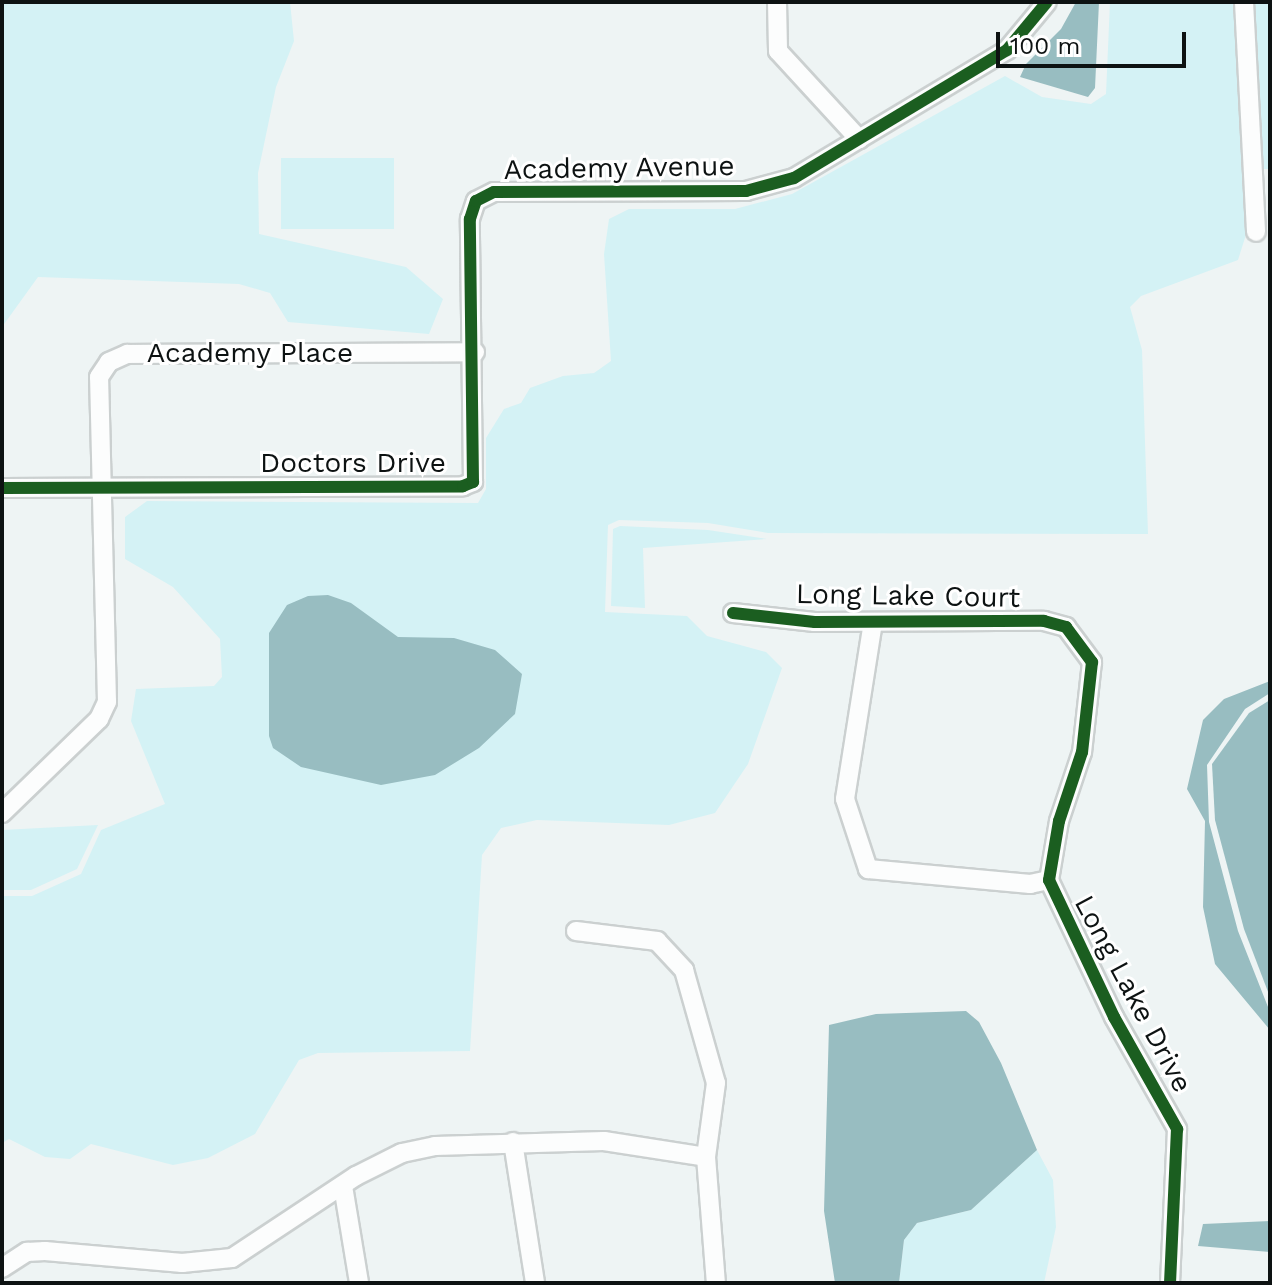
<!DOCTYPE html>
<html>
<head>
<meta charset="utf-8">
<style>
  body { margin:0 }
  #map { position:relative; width:1272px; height:1285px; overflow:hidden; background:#eef4f4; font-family:"Work Sans",sans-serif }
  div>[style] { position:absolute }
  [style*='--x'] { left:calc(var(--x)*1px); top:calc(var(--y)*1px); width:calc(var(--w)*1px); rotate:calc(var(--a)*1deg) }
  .green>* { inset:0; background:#d4f2f5 }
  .water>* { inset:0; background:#98bdc1 }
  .roads { filter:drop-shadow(2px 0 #cbd0d0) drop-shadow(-2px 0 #cbd0d0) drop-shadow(0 2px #cbd0d0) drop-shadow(0 -2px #cbd0d0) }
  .minor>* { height:18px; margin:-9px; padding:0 9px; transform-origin:9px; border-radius:9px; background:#fcfdfd }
  .cycleway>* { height:12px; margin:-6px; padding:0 6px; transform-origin:6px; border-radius:6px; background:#1b5e20 }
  span { translate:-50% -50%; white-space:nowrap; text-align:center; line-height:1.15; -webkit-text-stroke:6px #fff; paint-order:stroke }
  .street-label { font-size:28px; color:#0d1212 }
  .frame { position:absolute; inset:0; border:4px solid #0d1212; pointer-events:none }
  .scale { position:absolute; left:996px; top:32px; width:190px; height:36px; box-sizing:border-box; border:4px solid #0d1212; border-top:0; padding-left:10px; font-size:24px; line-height:28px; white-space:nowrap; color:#0d1212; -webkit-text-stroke:6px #fff; paint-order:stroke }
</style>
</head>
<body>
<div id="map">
  <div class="green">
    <i style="clip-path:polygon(2px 2px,290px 2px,294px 41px,276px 87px,258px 173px,259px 234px,406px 267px,443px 299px,429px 334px,288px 322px,270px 293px,239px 284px,38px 277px,2px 327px)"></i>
    <i style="clip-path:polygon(1110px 2px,1233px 2px,1242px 87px,1250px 222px,1238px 260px,1141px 296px,1130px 307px,1142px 350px,1148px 534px,768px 533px,708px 523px,619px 520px,608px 525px,605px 612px,687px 616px,707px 636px,766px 652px,782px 668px,748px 764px,715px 813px,669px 825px,537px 820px,501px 828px,482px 855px,470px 1051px,318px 1053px,299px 1060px,255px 1134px,208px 1158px,173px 1165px,91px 1144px,70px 1159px,45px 1157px,9px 1139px,2px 1143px,2px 896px,32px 896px,81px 874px,101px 830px,165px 804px,131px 721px,136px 689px,214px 686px,222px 677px,220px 639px,173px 587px,125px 559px,125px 517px,147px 501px,478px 503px,486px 489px,486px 438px,504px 409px,521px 403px,530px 388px,563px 376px,594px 373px,611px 361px,604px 254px,609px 219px,629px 209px,735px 209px,792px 194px,1005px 76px,1042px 97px,1091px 104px,1106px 94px)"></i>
    <i style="clip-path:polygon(1250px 2px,1270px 2px,1270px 169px,1261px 169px)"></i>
    <i style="clip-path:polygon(281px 158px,394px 158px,394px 229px,281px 229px)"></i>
    <i style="clip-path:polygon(620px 526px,708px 530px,767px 539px,643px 548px,645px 608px,611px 606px,613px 529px)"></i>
    <i style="clip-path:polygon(98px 825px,77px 869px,31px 890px,2px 890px,2px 830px)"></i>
    <i style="clip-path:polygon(1037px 1150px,1053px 1180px,1056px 1227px,1044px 1283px,899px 1283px,904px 1240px,917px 1223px,971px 1210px)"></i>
  </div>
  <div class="water">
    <i style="clip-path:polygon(1076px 2px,1099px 2px,1095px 88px,1088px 97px,1020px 77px,1026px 64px,1061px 29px)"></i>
    <i style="clip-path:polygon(328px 595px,351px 603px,398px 637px,454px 638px,495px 650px,522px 674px,515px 714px,479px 748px,435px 775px,381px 785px,301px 767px,273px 748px,269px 736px,269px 633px,287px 605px,308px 596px)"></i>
    <i style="clip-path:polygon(1270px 681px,1270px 693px,1245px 709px,1207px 765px,1209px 822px,1238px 931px,1270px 1012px,1270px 1030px,1215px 964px,1203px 907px,1205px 821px,1187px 789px,1203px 720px,1224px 699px)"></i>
    <i style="clip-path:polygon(1270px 700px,1270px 997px,1244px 929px,1215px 820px,1212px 764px,1249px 713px)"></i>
    <i style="clip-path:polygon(966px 1011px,979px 1022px,1001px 1063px,1037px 1150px,971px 1210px,917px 1223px,904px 1240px,899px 1283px,835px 1283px,824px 1211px,829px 1025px,876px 1014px)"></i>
    <i style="clip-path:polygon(1270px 1221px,1270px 1252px,1198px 1246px,1203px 1224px)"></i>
  </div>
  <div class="roads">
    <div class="minor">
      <i style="--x:777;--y:2;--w:49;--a:88.8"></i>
      <i style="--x:778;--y:51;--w:120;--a:47.4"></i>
      <i style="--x:1244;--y:2;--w:230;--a:87"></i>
      <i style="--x:2;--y:488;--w:461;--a:-0.2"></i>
      <i style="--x:463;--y:486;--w:11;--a:-22"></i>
      <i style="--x:473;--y:482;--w:263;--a:-90.7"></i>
      <i style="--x:470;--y:219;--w:19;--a:-72"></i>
      <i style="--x:476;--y:201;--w:20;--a:-27"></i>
      <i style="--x:494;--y:192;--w:252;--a:-0.2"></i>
      <i style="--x:746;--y:191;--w:50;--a:-15.2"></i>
      <i style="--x:794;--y:178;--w:249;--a:-31"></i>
      <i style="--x:1007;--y:50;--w:62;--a:-50.2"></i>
      <i style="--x:733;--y:613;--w:82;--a:6.3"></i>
      <i style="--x:815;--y:622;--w:229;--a:-0.3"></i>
      <i style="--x:1044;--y:621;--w:23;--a:15"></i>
      <i style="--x:1066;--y:627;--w:44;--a:53.4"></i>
      <i style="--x:1092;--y:662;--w:91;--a:96.3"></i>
      <i style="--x:1082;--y:752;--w:73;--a:108.4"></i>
      <i style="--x:1059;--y:821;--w:60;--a:99.6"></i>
      <i style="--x:1049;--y:880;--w:152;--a:64.6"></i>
      <i style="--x:1114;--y:1017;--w:129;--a:60.6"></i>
      <i style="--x:1177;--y:1129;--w:154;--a:92.6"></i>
      <i style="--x:873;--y:622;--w:179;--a:99"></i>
      <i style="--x:845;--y:799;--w:74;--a:71.8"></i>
      <i style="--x:868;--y:869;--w:163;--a:5.3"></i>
      <i style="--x:1030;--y:884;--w:19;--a:-12"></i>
      <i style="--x:2;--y:813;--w:135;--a:-44.1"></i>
      <i style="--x:99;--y:719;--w:19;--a:-65"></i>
      <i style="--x:107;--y:702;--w:325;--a:-91.4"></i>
      <i style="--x:99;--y:377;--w:18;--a:-56"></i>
      <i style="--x:109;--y:362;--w:20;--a:-24"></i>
      <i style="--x:127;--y:354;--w:348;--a:-0.3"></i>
      <i style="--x:576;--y:931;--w:82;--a:7"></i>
      <i style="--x:657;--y:941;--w:40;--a:47"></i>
      <i style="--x:684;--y:970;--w:117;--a:74.2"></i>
      <i style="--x:716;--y:1083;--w:75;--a:97.7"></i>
      <i style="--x:706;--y:1157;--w:126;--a:85.5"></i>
      <i style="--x:513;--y:1142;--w:143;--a:81.1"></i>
      <i style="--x:343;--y:1186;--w:98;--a:80.6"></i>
      <i style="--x:2;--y:1268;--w:30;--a:-33"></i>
      <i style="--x:27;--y:1252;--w:18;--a:-3"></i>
      <i style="--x:45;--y:1251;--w:138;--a:5"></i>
      <i style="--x:182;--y:1263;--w:50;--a:-5.7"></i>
      <i style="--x:232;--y:1258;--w:149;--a:-33.5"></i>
      <i style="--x:356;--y:1176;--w:51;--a:-26.6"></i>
      <i style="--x:402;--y:1153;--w:34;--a:-12"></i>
      <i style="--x:435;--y:1146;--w:169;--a:-1.7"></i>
      <i style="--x:604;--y:1141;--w:103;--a:8.9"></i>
    </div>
  </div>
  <div class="cycleway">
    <i style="--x:2;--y:488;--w:461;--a:-0.2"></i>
    <i style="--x:463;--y:486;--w:11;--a:-22"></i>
    <i style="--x:473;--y:482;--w:263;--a:-90.7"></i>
    <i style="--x:470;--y:219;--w:19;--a:-72"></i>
    <i style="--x:476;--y:201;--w:20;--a:-27"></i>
    <i style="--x:494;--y:192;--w:252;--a:-0.2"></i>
    <i style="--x:746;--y:191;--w:50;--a:-15.2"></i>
    <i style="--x:794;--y:178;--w:249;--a:-31"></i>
    <i style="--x:1007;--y:50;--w:62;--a:-50.2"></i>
    <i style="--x:733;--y:613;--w:82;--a:6.3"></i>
    <i style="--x:815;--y:622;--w:229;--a:-0.3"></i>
    <i style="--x:1044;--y:621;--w:23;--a:15"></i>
    <i style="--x:1066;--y:627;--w:44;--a:53.4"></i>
    <i style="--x:1092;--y:662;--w:91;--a:96.3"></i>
    <i style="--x:1082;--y:752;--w:73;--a:108.4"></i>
    <i style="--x:1059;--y:821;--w:60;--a:99.6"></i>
    <i style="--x:1049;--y:880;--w:152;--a:64.6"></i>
    <i style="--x:1114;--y:1017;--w:129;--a:60.6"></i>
    <i style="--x:1177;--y:1129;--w:154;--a:92.6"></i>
  </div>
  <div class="street-label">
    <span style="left:619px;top:168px;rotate:-1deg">Academy Avenue</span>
    <span style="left:250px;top:353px">Academy Place</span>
    <span style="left:353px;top:463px">Doctors Drive</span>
    <span style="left:908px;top:596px;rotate:1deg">Long Lake Court</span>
    <span style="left:1133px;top:994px;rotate:62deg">Long Lake Drive</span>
  </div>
  <div class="frame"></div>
  <div class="scale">100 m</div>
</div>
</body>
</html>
